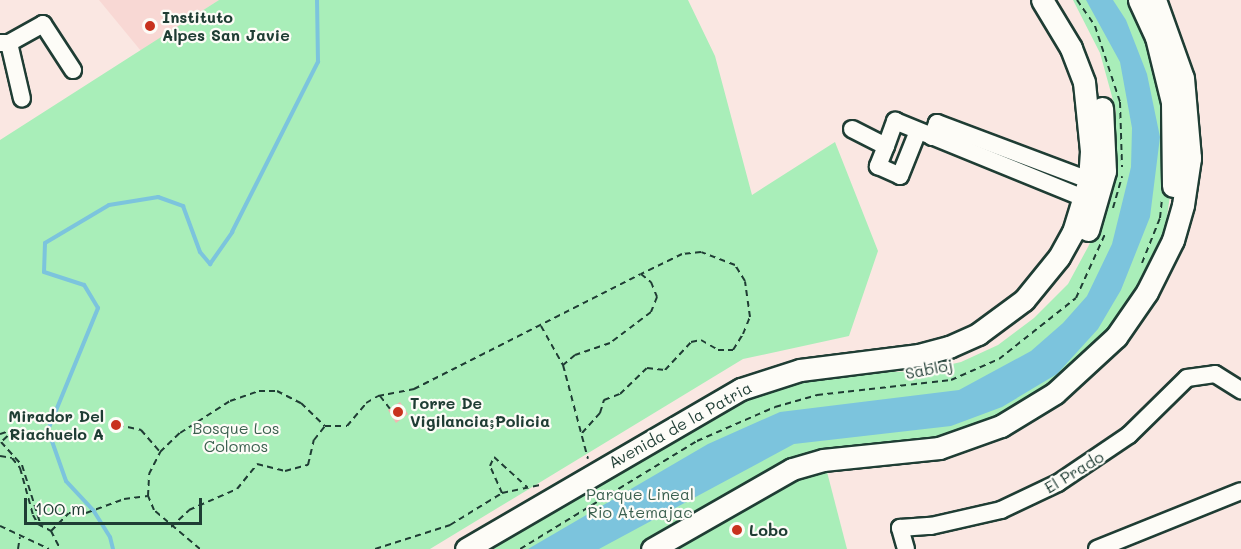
<!DOCTYPE html>
<html>
<head>
<meta charset="utf-8">
<style>
  body { margin:0 }
  #map { position:relative; width:1241px; height:549px; overflow:hidden; background:#fae7e2; font-family:Mali,sans-serif }
  div>[style] { position:absolute }
  [style*='--x'] { left:calc(var(--x)*1px); top:calc(var(--y)*1px); width:calc(var(--w)*1px); rotate:calc(var(--a)*1deg) }
  .built>* { inset:0; background:#f8d8d4 }
  .green>* { inset:0; background:#a9eeb9 }
  .water>* { inset:0; background:#7cc4dd }
  .stream>* { height:4px; margin:-2px; padding:0 2px; transform-origin:2px; border-radius:2px; background:#7cc4dd }
  .building>* { inset:0; background:#f2b6b2 }
  .path>* { height:2px; margin-top:-1px; transform-origin:0; background:repeating-linear-gradient(90deg,#1f3d34 0 6px,transparent 0 10.5px) }
  .roads { filter:drop-shadow(2px 0 #1f3d34) drop-shadow(-2px 0 #1f3d34) drop-shadow(0 2px #1f3d34) drop-shadow(0 -2px #1f3d34) }
  .minor>* { height:16px; margin:-8px; padding:0 8px; transform-origin:8px; border-radius:8px; background:#fdfcf7 }
  .major>* { height:21px; margin:-10.5px; padding:0 10.5px; transform-origin:10.5px; border-radius:10.5px; background:#fdfcf7 }
  .dots>* { width:16px; height:16px; translate:-50% -50%; box-sizing:border-box; border:3px solid #fdfcf7; border-radius:50% }
  span { translate:-50% -50%; white-space:nowrap; text-align:center; line-height:1.15; -webkit-text-stroke:4.5px #fdfcf7; paint-order:stroke }
  .poi-label { font-size:16px; color:#1f3d34; font-weight:700 }
  .left { translate:0 -50%; text-align:left }
  .right { translate:-100% -50%; text-align:right }
  .street-label { font-size:16px; color:#1f3d34 }
  .park-label { font-size:16px; color:#3b604f }
  .scale { position:absolute; left:24px; top:498px; width:178px; height:27px; box-sizing:border-box; border:3px solid #1f3d34; border-top:0; padding-left:8px; font-size:18px; line-height:21px; white-space:nowrap; color:#1f3d34; -webkit-text-stroke:4px #fdfcf7; paint-order:stroke }
</style>
</head>
<body>
<div id="map">
  <div class="built">
    <i style="clip-path:polygon(99px 0,219px 0,141px 51px)"></i>
  </div>
  <div class="green">
    <i style="clip-path:polygon(219px 0,688px 0,715px 56px,752px 195px,835px 142px,878px 251px,849px 336px,743px 359px,430px 549px,0 549px,0 140px)"></i>
    <i style="clip-path:polygon(1073px 0,1130px 0,1157px 56px,1174px 167px,1160px 266px,1074px 377px,945px 443px,840px 454px,646px 549px,487px 549px,745px 395px,805px 375px,922px 371px,961px 362px,998px 345px,1034px 318px,1068px 284px,1088px 247px,1106px 208px,1114px 162px,1116px 111px,1100px 53px)"></i>
    <i style="clip-path:polygon(826px 468px,847px 549px,668px 549px,760px 493px)"></i>
  </div>
  <div class="water">
    <i style="clip-path:polygon(1086px 0,1113px 0,1126px 20px,1147px 74px,1160px 137px,1150px 217px,1121px 290px,1098px 329px,1057px 374px,1002px 407px,951px 426px,794px 444px,599px 549px,528px 549px,708px 444px,780px 412px,959px 390px,1031px 351px,1063px 323px,1087px 296px,1112px 244px,1131px 167px,1132px 128px,1120px 62px)"></i>
  </div>
  <div class="stream">
    <i style="--x:113;--y:549;--w:12;--a:-104"></i>
    <i style="--x:110;--y:537;--w:31;--a:-122"></i>
    <i style="--x:94;--y:511;--w:41;--a:-133"></i>
    <i style="--x:66;--y:481;--w:54;--a:-109.4"></i>
    <i style="--x:48;--y:430;--w:132;--a:-67.7"></i>
    <i style="--x:98;--y:308;--w:27;--a:-121"></i>
    <i style="--x:84;--y:285;--w:42;--a:-162"></i>
    <i style="--x:44;--y:272;--w:29;--a:-88"></i>
    <i style="--x:45;--y:243;--w:74;--a:-30.7"></i>
    <i style="--x:109;--y:205;--w:50;--a:-9.3"></i>
    <i style="--x:158;--y:197;--w:27;--a:20"></i>
    <i style="--x:183;--y:206;--w:49;--a:69.7"></i>
    <i style="--x:200;--y:252;--w:16;--a:50"></i>
    <i style="--x:210;--y:264;--w:39;--a:-55"></i>
    <i style="--x:232;--y:232;--w:191;--a:-63.2"></i>
    <i style="--x:318;--y:62;--w:62;--a:-90.9"></i>
  </div>
  <div class="building">
    <i style="clip-path:polygon(400px 402px,408px 414px,396px 423px,388px 410px)"></i>
  </div>
  <div class="path">
    <i style="--x:1077;--y:0;--w:32;--a:55"></i>
    <i style="--x:1095;--y:26;--w:80;--a:71.8"></i>
    <i style="--x:1120;--y:102;--w:65;--a:88.2"></i>
    <i style="--x:1113;--y:208;--w:33;--a:-74"></i>
    <i style="--x:1142;--y:263;--w:48;--a:-68.2"></i>
    <i style="--x:1160;--y:218;--w:20;--a:-84"></i>
    <i style="--x:541;--y:326;--w:45;--a:60.6"></i>
    <i style="--x:380;--y:396;--w:16;--a:52"></i>
    <i style="--x:118;--y:425;--w:24;--a:12"></i>
    <i style="--x:141;--y:430;--w:29;--a:49"></i>
    <i style="--x:582;--y:433;--w:27;--a:-48"></i>
    <i style="--x:600;--y:413;--w:14;--a:-73"></i>
    <i style="--x:604;--y:400;--w:17;--a:-21"></i>
    <i style="--x:620;--y:394;--w:37;--a:-44"></i>
    <i style="--x:647;--y:368;--w:18;--a:6"></i>
    <i style="--x:665;--y:370;--w:38;--a:-47"></i>
    <i style="--x:691;--y:342;--w:10;--a:-11"></i>
    <i style="--x:701;--y:340;--w:20;--a:30"></i>
    <i style="--x:718;--y:350;--w:15;--a:0"></i>
    <i style="--x:733;--y:350;--w:19;--a:-58"></i>
    <i style="--x:743;--y:334;--w:18;--a:-68"></i>
    <i style="--x:750;--y:317;--w:36;--a:-98"></i>
    <i style="--x:745;--y:281;--w:19;--a:-122"></i>
    <i style="--x:735;--y:265;--w:36;--a:-159"></i>
    <i style="--x:701;--y:252;--w:19;--a:174"></i>
    <i style="--x:682;--y:254;--w:46;--a:154"></i>
    <i style="--x:0;--y:434;--w:16;--a:-18"></i>
    <i style="--x:15;--y:429;--w:19;--a:137"></i>
    <i style="--x:1;--y:442;--w:31;--a:48"></i>
    <i style="--x:22;--y:465;--w:64;--a:72.7"></i>
    <i style="--x:0;--y:456;--w:12;--a:9"></i>
    <i style="--x:12;--y:458;--w:13;--a:51"></i>
    <i style="--x:20;--y:468;--w:49;--a:74.5"></i>
    <i style="--x:33;--y:515;--w:10;--a:61"></i>
    <i style="--x:38;--y:524;--w:15;--a:28"></i>
    <i style="--x:51;--y:531;--w:20;--a:63"></i>
    <i style="--x:502;--y:493;--w:30;--a:-114"></i>
    <i style="--x:490;--y:466;--w:10;--a:-66"></i>
    <i style="--x:494;--y:457;--w:45;--a:42.3"></i>
    <i style="--x:0;--y:526;--w:54;--a:25.1"></i>
    <i style="--x:171;--y:527;--w:25;--a:-43"></i>
    <i style="--x:189;--y:510;--w:52;--a:-23.6"></i>
    <i style="--x:237;--y:489;--w:32;--a:-51"></i>
    <i style="--x:257;--y:464;--w:29;--a:14"></i>
    <i style="--x:285;--y:471;--w:24;--a:-15"></i>
    <i style="--x:308;--y:465;--w:26;--a:-77"></i>
    <i style="--x:314;--y:440;--w:18;--a:-52"></i>
    <i style="--x:51;--y:531;--w:25;--a:-45"></i>
    <i style="--x:69;--y:513;--w:17;--a:0"></i>
    <i style="--x:86;--y:513;--w:40;--a:-20.2"></i>
    <i style="--x:124;--y:499;--w:24;--a:-7"></i>
    <i style="--x:18;--y:549;--w:12;--a:-81"></i>
    <i style="--x:200;--y:549;--w:60;--a:-139.7"></i>
    <i style="--x:154;--y:510;--w:15;--a:-113"></i>
    <i style="--x:148;--y:496;--w:22;--a:-87"></i>
    <i style="--x:149;--y:474;--w:25;--a:-63"></i>
    <i style="--x:160;--y:452;--w:28;--a:-44"></i>
    <i style="--x:180;--y:433;--w:59;--a:-32.6"></i>
    <i style="--x:230;--y:401;--w:31;--a:-19"></i>
    <i style="--x:259;--y:391;--w:18;--a:0"></i>
    <i style="--x:277;--y:391;--w:27;--a:27"></i>
    <i style="--x:301;--y:403;--w:33;--a:44"></i>
    <i style="--x:325;--y:426;--w:22;--a:0"></i>
    <i style="--x:347;--y:426;--w:30;--a:-50"></i>
    <i style="--x:366;--y:403;--w:14;--a:-30"></i>
    <i style="--x:378;--y:396;--w:37;--a:-11"></i>
    <i style="--x:414;--y:389;--w:254;--a:-26.9"></i>
    <i style="--x:641;--y:274;--w:13;--a:39"></i>
    <i style="--x:651;--y:282;--w:16;--a:68"></i>
    <i style="--x:657;--y:297;--w:16;--a:112"></i>
    <i style="--x:651;--y:312;--w:51;--a:142.9"></i>
    <i style="--x:610;--y:343;--w:37;--a:161"></i>
    <i style="--x:575;--y:355;--w:16;--a:140"></i>
    <i style="--x:563;--y:365;--w:97;--a:75.1"></i>
    <i style="--x:375;--y:549;--w:79;--a:-17.7"></i>
    <i style="--x:450;--y:525;--w:61;--a:-31.6"></i>
    <i style="--x:502;--y:493;--w:40;--a:-12"></i>
    <i style="--x:520;--y:549;--w:207;--a:-31.4"></i>
    <i style="--x:697;--y:441;--w:85;--a:-23.6"></i>
    <i style="--x:775;--y:407;--w:44;--a:-15.9"></i>
    <i style="--x:817;--y:395;--w:135;--a:-6.4"></i>
    <i style="--x:951;--y:380;--w:52;--a:-23.6"></i>
    <i style="--x:999;--y:359;--w:98;--a:-38.4"></i>
    <i style="--x:1076;--y:298;--w:70;--a:-65.6"></i>
  </div>
  <div class="roads">
    <div class="minor">
      <i style="--x:0;--y:43;--w:9;--a:0"></i>
      <i style="--x:9;--y:43;--w:39;--a:-29"></i>
      <i style="--x:43;--y:24;--w:55;--a:56.9"></i>
      <i style="--x:9;--y:43;--w:57;--a:76.9"></i>
      <i style="--x:852;--y:129;--w:38;--a:27"></i>
      <i style="--x:886;--y:146;--w:27;--a:-70"></i>
      <i style="--x:895;--y:121;--w:204;--a:22.2"></i>
      <i style="--x:932;--y:137;--w:15;--a:-70"></i>
      <i style="--x:937;--y:123;--w:162;--a:20.6"></i>
      <i style="--x:886;--y:146;--w:22;--a:112"></i>
      <i style="--x:878;--y:166;--w:24;--a:24"></i>
      <i style="--x:900;--y:176;--w:48;--a:-68.2"></i>
      <i style="--x:906;--y:549;--w:22;--a:-106"></i>
      <i style="--x:900;--y:528;--w:31;--a:-4"></i>
      <i style="--x:931;--y:526;--w:72;--a:-12.9"></i>
      <i style="--x:1001;--y:510;--w:63;--a:-25.3"></i>
      <i style="--x:1058;--y:483;--w:86;--a:-34.1"></i>
      <i style="--x:1129;--y:435;--w:81;--a:-44.5"></i>
      <i style="--x:1187;--y:378;--w:28;--a:-8"></i>
      <i style="--x:1215;--y:374;--w:31;--a:32"></i>
      <i style="--x:1097;--y:549;--w:155;--a:-21.9"></i>
    </div>
    <div class="major">
      <i style="--x:1139;--y:0;--w:41;--a:65.3"></i>
      <i style="--x:1156;--y:37;--w:67;--a:76.2"></i>
      <i style="--x:1172;--y:102;--w:84;--a:89.3"></i>
      <i style="--x:1088;--y:230;--w:61;--a:-73.9"></i>
      <i style="--x:1105;--y:171;--w:63;--a:-92.7"></i>
      <i style="--x:466;--y:549;--w:318;--a:-30.2"></i>
      <i style="--x:741;--y:389;--w:62;--a:-17.9"></i>
      <i style="--x:800;--y:370;--w:120;--a:-7.2"></i>
      <i style="--x:919;--y:355;--w:31;--a:-15"></i>
      <i style="--x:949;--y:347;--w:32;--a:-24"></i>
      <i style="--x:978;--y:334;--w:57;--a:-36.5"></i>
      <i style="--x:1024;--y:300;--w:55;--a:-50.9"></i>
      <i style="--x:1059;--y:257;--w:29;--a:-61"></i>
      <i style="--x:1073;--y:232;--w:54;--a:-72.9"></i>
      <i style="--x:1089;--y:180;--w:29;--a:-86"></i>
      <i style="--x:1091;--y:151;--w:69;--a:-95.8"></i>
      <i style="--x:1084;--y:82;--w:36;--a:-111"></i>
      <i style="--x:1071;--y:48;--w:56;--a:-121.1"></i>
      <i style="--x:652;--y:549;--w:161;--a:-29.7"></i>
      <i style="--x:792;--y:469;--w:32;--a:-16"></i>
      <i style="--x:823;--y:460;--w:117;--a:-5.9"></i>
      <i style="--x:939;--y:448;--w:66;--a:-19.5"></i>
      <i style="--x:1001;--y:426;--w:63;--a:-31.4"></i>
      <i style="--x:1055;--y:393;--w:83;--a:-42.6"></i>
      <i style="--x:1116;--y:337;--w:55;--a:-55.4"></i>
      <i style="--x:1147;--y:292;--w:58;--a:-63.4"></i>
      <i style="--x:1173;--y:240;--w:36;--a:-74"></i>
      <i style="--x:1183;--y:205;--w:48;--a:-81.5"></i>
      <i style="--x:1190;--y:158;--w:80;--a:-95"></i>
      <i style="--x:1183;--y:78;--w:83;--a:-109.7"></i>
    </div>
  </div>
  <div class="dots">
    <i style="left:150px;top:26px;background:#c8321e"></i>
    <i style="left:398px;top:412px;background:#c8321e"></i>
    <i style="left:116px;top:425px;background:#c8321e"></i>
    <i style="left:737px;top:530px;background:#c8321e"></i>
  </div>
  <div class="poi-label">
    <span class="left" style="left:162px;top:26px">Instituto<br>Alpes San Javie</span>
    <span class="left" style="left:410px;top:412px">Torre De<br>Vigilancia;Policia</span>
    <span class="right" style="left:104px;top:425px">Mirador Del<br>Riachuelo A</span>
    <span class="left" style="left:749px;top:530px">Lobo</span>
  </div>
  <div class="street-label">
    <span style="left:929px;top:369px;rotate:-11deg">Sabloj</span>
    <span style="left:680px;top:425px;rotate:-29deg">Avenida de la Patria</span>
    <span style="left:1074px;top:472px;rotate:-31deg">El Prado</span>
  </div>
  <div class="park-label">
    <span style="left:236px;top:437px">Bosque Los<br>Colomos</span>
    <span style="left:640px;top:503px">Parque Lineal<br>Rio Atemajac</span>
  </div>
  <div class="scale">100 m</div>
</div>
</body>
</html>
